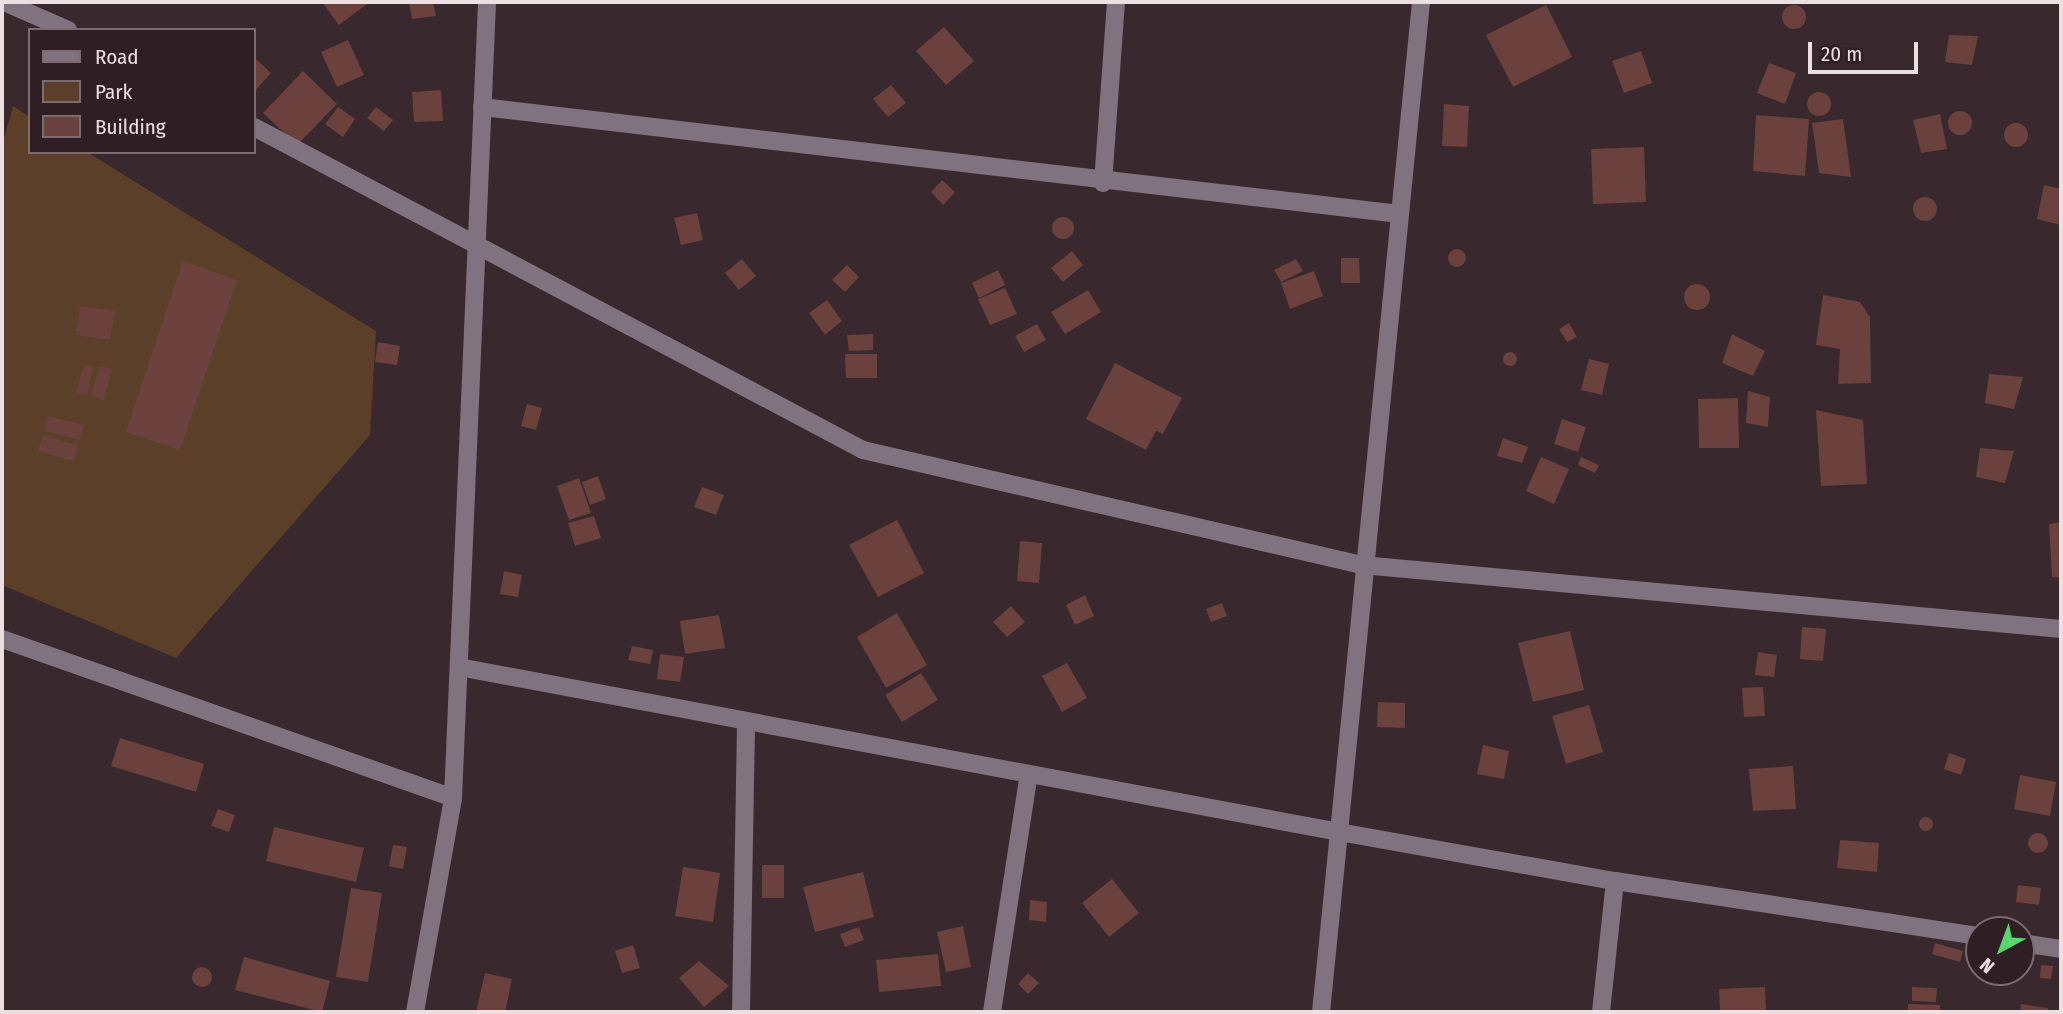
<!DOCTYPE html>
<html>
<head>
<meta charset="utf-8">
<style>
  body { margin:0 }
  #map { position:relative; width:2063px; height:1014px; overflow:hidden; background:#39282d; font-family:"Fira Sans Condensed",sans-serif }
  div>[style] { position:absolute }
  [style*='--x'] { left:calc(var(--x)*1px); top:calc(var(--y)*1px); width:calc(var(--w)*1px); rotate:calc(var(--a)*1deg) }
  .green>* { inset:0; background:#5c3f29 }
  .building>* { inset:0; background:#6a413c }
  .round { border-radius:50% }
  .minor>* { height:18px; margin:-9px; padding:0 9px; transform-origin:9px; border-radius:9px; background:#80727f }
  span { translate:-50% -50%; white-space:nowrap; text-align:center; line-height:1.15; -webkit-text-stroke:7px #2f1e24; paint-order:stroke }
  .frame { position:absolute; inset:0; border:4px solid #ece0e3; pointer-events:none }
  .legend { position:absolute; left:28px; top:28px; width:228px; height:126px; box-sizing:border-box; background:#2f1e24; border:2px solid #7b6c70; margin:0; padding:9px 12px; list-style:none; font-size:21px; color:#ece0e3 }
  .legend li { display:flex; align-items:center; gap:14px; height:35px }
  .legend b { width:35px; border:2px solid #7b6c70 }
  .north { position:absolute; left:1965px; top:916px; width:70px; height:70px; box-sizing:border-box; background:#2f1e24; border:2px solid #7b6c70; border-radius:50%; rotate:221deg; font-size:19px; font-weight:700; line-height:28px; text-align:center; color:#ece0e3 }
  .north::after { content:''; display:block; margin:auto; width:24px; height:32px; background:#58d56f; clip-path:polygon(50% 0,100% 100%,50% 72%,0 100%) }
  .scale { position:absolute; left:1808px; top:42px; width:110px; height:32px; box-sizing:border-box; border:4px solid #ece0e3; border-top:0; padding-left:9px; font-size:21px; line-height:24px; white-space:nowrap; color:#ece0e3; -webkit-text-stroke:5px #2f1e24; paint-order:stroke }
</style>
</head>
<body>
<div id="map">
  <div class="green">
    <i style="clip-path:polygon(13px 106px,30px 117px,30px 152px,87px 152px,376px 331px,370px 435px,176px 658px,2px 585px,2px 146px)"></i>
  </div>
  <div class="building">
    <i style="clip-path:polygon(322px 2px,365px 2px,367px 4px,339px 25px)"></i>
    <i style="clip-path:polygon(409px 2px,433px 2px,436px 16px,412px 19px)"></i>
    <i class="round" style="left:1782px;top:5px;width:24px;height:24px"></i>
    <i style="clip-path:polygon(1546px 5px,1572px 57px,1513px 87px,1486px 35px)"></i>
    <i style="clip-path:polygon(944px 27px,974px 61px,946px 85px,916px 51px)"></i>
    <i style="clip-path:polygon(1949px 35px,1978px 36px,1972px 65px,1945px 62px)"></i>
    <i style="clip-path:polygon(348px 40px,364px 75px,337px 87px,321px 52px)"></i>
    <i style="clip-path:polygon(1641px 51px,1652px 83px,1624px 93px,1612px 61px)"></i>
    <i style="clip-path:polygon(254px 57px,271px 73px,254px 92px)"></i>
    <i style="clip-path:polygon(1769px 63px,1796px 73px,1785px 104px,1757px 93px)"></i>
    <i style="clip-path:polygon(303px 71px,337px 104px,297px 145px,263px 113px)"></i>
    <i style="clip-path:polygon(891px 85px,906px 103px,888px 117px,873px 99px)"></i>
    <i style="clip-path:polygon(441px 90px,443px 121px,414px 122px,412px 92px)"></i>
    <i class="round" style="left:1807px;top:92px;width:24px;height:24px"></i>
    <i style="clip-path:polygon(1444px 104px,1469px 106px,1467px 147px,1442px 146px)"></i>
    <i style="clip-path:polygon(338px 107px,355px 119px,343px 137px,325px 124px)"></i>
    <i style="clip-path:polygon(376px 107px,393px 120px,384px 131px,367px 118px)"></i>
    <i class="round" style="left:1948px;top:111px;width:24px;height:24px"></i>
    <i style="clip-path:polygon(1940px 114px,1947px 149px,1921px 153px,1913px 120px)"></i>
    <i style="clip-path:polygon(1756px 115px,1809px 119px,1805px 176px,1753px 171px)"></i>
    <i style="clip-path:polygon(1843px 119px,1851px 177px,1819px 173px,1812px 123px)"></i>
    <i class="round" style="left:2004px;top:123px;width:24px;height:24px"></i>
    <i style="clip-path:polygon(1644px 147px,1646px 202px,1593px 204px,1591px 149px)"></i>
    <i style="clip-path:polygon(942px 180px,955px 192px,943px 205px,931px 192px)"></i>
    <i style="clip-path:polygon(2044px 185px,2061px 189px,2061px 225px,2037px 219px)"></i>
    <i class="round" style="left:1913px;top:197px;width:24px;height:24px"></i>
    <i style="clip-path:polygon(697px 213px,703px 240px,681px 245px,674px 218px)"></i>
    <i class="round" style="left:1052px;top:217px;width:22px;height:22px"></i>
    <i class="round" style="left:1448px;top:249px;width:18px;height:18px"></i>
    <i style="clip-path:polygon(1072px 251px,1083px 265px,1063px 282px,1051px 268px)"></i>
    <i style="clip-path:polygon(1341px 258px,1359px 258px,1360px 283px,1341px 283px)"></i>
    <i style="clip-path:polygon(742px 259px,756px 276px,739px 290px,725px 273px)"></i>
    <i style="clip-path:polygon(1296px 259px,1303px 271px,1281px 282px,1274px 270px)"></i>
    <i style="clip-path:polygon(183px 261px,237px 280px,180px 450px,126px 432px)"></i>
    <i style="clip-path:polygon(847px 265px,859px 277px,845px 292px,832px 280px)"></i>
    <i style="clip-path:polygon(998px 270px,1005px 285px,979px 298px,972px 283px)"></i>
    <i style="clip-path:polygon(1314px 271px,1323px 296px,1290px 309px,1281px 283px)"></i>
    <i class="round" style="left:1684px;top:284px;width:26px;height:26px"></i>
    <i style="clip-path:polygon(1005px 288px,1017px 314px,990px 325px,978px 299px)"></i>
    <i style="clip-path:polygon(1088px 290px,1101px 312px,1065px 334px,1051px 312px)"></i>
    <i style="clip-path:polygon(1823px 295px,1860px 302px,1870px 317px,1871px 383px,1838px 384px,1840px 349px,1816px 345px)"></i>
    <i style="clip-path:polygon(827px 300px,842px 321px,825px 335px,809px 313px)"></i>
    <i style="clip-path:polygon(80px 306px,115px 311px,110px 340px,76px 335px)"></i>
    <i style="clip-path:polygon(1569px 323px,1577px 337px,1567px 342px,1559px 329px)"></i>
    <i style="clip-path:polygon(1037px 324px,1046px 340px,1024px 352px,1015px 336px)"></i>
    <i style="clip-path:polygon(873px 334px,873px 350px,849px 351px,847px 335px)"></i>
    <i style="clip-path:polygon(1732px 334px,1765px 351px,1753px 376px,1722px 363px)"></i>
    <i style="clip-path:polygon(378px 342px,400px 346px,397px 365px,375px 362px)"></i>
    <i class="round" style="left:1503px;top:352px;width:14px;height:14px"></i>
    <i style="clip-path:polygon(845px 354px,877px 354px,877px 378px,846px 378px)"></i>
    <i style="clip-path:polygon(1589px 359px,1609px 364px,1602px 395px,1581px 390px)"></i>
    <i style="clip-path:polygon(1115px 363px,1182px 398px,1163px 434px,1156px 431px,1146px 450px,1086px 419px)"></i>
    <i style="clip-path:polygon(84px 365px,93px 367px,87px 395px,76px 392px)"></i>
    <i style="clip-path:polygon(99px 366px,112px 369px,104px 400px,91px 396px)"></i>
    <i style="clip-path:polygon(1989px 374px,2023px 377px,2014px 409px,1985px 403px)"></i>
    <i style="clip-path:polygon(1748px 391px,1770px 397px,1768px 427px,1746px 423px)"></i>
    <i style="clip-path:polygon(1738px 398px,1739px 448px,1699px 448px,1698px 399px)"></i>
    <i style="clip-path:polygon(527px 404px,542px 408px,536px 430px,521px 426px)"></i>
    <i style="clip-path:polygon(1816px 410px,1863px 420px,1867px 484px,1821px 486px)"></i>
    <i style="clip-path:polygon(48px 416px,84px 425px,80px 440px,45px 431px)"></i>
    <i style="clip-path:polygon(1562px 419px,1586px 427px,1578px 452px,1554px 444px)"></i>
    <i style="clip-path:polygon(43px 435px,78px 446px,74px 461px,38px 451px)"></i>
    <i style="clip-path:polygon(1503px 438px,1528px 447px,1522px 463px,1497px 456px)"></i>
    <i style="clip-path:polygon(1980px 448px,2014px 451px,2005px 483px,1976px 477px)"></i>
    <i style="clip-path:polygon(1541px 457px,1569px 469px,1554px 504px,1526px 491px)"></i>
    <i style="clip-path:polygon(1581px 457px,1599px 465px,1595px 473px,1578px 465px)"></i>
    <i style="clip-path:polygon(598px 476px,606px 499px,590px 505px,582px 482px)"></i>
    <i style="clip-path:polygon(579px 478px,591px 513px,569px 520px,557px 486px)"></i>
    <i style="clip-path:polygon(702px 487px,724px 495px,716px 515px,694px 507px)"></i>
    <i style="clip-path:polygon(594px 516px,601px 538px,575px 546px,568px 523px)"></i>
    <i style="clip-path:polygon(897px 520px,924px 573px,878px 597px,849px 545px)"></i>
    <i style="clip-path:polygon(2061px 522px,2061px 578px,2052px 577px,2049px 524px)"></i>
    <i style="clip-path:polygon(1020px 541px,1042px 543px,1039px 583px,1017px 581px)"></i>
    <i style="clip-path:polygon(504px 571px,522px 575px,518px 597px,500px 594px)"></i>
    <i style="clip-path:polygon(1085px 595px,1094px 616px,1075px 625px,1066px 605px)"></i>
    <i style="clip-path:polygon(1222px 603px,1227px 616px,1211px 622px,1206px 609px)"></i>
    <i style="clip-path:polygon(1011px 606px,1025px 622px,1007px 637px,993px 622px)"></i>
    <i style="clip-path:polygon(897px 613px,927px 665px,886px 688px,857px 637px)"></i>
    <i style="clip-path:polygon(719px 615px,725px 648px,685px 654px,680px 621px)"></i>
    <i style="clip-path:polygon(1802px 627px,1826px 629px,1823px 661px,1800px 659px)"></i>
    <i style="clip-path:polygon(1570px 631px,1584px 690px,1533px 702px,1518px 643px)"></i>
    <i style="clip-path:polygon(632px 646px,653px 650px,650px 664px,628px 660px)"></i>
    <i style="clip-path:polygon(1758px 652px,1777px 655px,1774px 677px,1755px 675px)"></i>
    <i style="clip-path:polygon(660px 654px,684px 657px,680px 682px,657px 679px)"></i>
    <i style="clip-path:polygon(1067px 663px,1087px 698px,1062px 712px,1042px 676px)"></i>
    <i style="clip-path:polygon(921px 673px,938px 700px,902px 722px,885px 695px)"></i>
    <i style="clip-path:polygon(1763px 687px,1765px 716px,1744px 717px,1742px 688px)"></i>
    <i style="clip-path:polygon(1378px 702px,1405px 703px,1405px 728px,1377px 727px)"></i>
    <i style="clip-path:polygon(1589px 705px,1603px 752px,1566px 764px,1552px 716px)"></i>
    <i style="clip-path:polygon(120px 738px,204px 764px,196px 792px,111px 766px)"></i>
    <i style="clip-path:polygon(1483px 745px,1509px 751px,1504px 779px,1477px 774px)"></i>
    <i style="clip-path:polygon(1949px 753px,1966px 759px,1961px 775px,1944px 769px)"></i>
    <i style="clip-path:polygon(1793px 766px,1796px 809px,1753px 811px,1749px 769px)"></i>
    <i style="clip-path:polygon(2020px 775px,2056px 782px,2050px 816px,2014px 809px)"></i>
    <i style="clip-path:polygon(218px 809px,235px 815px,229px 832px,211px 826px)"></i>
    <i class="round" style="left:1919px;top:817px;width:14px;height:14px"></i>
    <i style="clip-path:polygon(274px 827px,364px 848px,356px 882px,266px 861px)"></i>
    <i class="round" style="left:2028px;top:833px;width:20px;height:20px"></i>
    <i style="clip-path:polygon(1840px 840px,1879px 843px,1877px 872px,1837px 868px)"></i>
    <i style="clip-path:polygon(393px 845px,407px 847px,403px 869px,389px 866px)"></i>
    <i style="clip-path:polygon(762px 865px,784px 865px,784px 898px,762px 898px)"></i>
    <i style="clip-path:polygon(683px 867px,720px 873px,713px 922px,675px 916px)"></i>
    <i style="clip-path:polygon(863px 872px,874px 917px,815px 932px,803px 887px)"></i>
    <i style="clip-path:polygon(1112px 879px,1139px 913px,1109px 937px,1082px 903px)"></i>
    <i style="clip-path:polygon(2018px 885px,2041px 888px,2039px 905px,2016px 902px)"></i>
    <i style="clip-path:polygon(351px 888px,382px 893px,368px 982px,336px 977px)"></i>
    <i style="clip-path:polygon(1030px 900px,1047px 902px,1046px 922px,1029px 920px)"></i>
    <i style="clip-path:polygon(963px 926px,971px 967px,946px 972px,937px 932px)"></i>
    <i style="clip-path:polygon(859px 927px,864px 940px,845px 947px,840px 934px)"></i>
    <i style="clip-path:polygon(1935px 943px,1963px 951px,1960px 962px,1932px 954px)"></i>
    <i style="clip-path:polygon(633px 945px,640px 968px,622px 973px,615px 951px)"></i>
    <i style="clip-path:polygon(938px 954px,941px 986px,879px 992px,876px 960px)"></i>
    <i style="clip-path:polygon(244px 957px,330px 981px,322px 1012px,235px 990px)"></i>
    <i style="clip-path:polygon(699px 961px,729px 986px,704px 1007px,679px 978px)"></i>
    <i style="clip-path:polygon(2041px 965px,2053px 966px,2051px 979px,2040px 978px)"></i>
    <i class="round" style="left:192px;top:967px;width:20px;height:20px"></i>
    <i style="clip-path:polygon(485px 973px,512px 979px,505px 1012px,476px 1012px)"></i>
    <i style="clip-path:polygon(1028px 973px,1039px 983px,1028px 994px,1018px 984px)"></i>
    <i style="clip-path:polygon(1765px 987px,1766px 1012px,1720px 1012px,1719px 989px)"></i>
    <i style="clip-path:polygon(1912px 987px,1937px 988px,1936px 1002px,1912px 1001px)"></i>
    <i style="clip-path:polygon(1908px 1004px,1940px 1005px,1940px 1012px,1908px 1012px)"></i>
    <i style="clip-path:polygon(2021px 1004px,2048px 1008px,2048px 1012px,2020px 1012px)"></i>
  </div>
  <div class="minor">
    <i style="--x:4;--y:2;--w:70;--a:23.6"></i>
    <i style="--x:1421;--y:2;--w:834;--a:95.64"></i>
    <i style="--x:1339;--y:832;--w:280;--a:10.1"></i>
    <i style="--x:1615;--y:881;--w:132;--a:96.1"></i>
    <i style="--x:482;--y:107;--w:924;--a:6.65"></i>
    <i style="--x:254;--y:127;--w:689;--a:27.94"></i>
    <i style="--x:863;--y:450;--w:512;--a:12.98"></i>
    <i style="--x:1362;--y:565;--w:702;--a:5.23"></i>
    <i style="--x:1103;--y:183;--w:181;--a:-85.9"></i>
    <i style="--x:2;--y:639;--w:478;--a:19.4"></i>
    <i style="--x:459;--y:667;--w:895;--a:10.62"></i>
    <i style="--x:1339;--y:832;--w:181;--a:95.7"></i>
    <i style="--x:1615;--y:881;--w:368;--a:8.6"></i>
    <i style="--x:2021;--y:943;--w:40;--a:8.5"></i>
    <i style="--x:415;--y:1012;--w:217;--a:-79.9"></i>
    <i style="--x:453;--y:798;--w:797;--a:-87.55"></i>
    <i style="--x:741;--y:1012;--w:291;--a:-89"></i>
    <i style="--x:992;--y:1012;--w:241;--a:-81.2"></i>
  </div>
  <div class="frame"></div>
  <ul class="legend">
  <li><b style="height:9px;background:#80727f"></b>Road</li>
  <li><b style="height:19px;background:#5c3f29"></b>Park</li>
  <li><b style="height:19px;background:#6a413c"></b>Building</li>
  </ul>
  <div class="north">N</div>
  <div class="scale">20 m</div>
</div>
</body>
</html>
